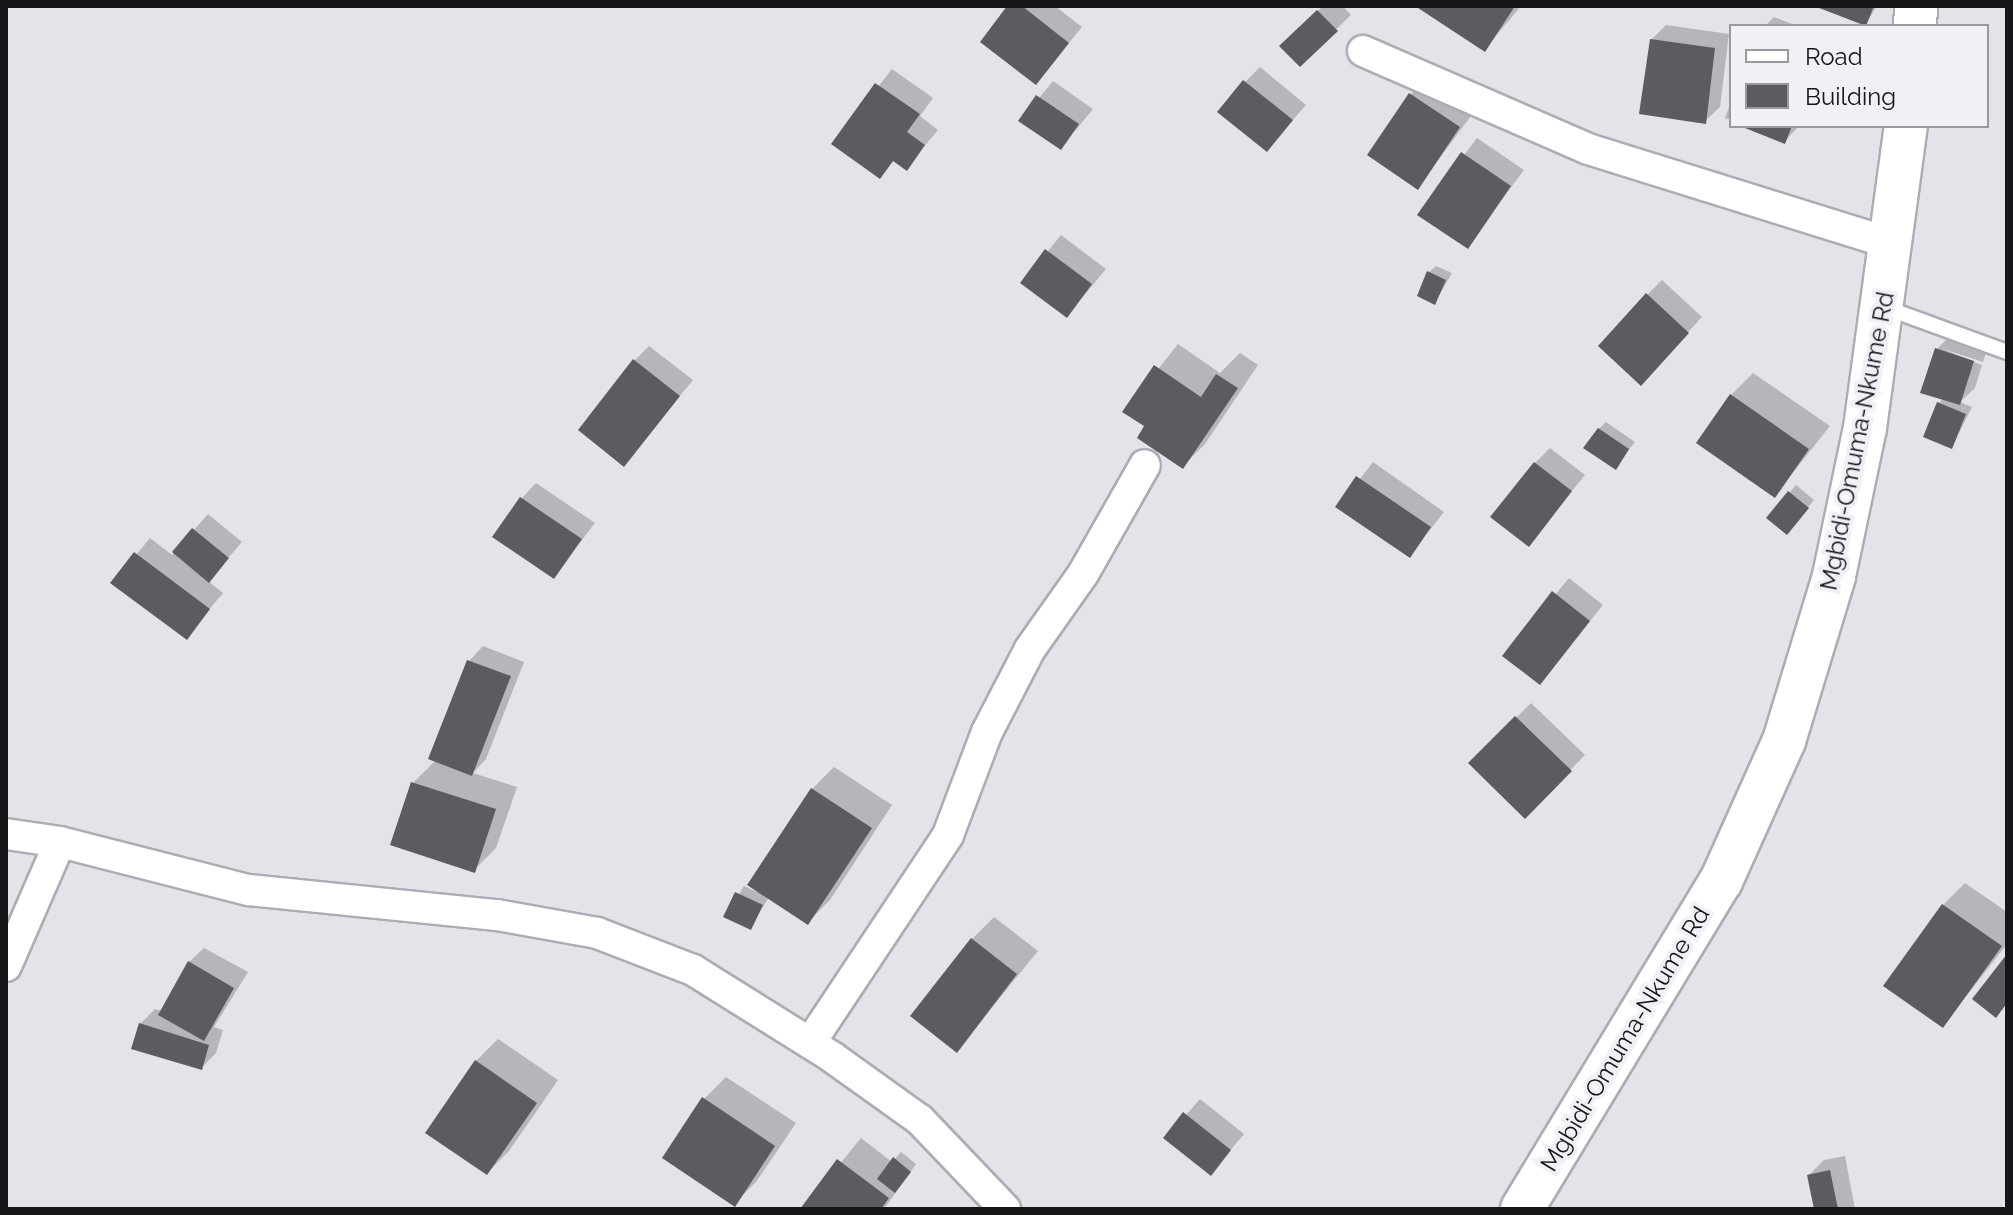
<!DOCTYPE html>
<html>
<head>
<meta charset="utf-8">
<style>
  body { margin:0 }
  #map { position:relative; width:2013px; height:1215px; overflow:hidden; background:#e5e2e9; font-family:Raleway,sans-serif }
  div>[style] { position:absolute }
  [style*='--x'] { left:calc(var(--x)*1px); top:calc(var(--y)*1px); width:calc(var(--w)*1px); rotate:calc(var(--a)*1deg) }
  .shadow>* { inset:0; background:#0003 }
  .building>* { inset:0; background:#5d5b61 }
  .roads { filter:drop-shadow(2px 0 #aeacb3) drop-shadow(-2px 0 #aeacb3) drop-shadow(0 2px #aeacb3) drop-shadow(0 -2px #aeacb3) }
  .lane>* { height:14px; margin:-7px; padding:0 7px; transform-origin:7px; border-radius:7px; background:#fff }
  .street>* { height:30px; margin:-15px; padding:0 15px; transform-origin:15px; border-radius:15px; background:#fff }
  .secondary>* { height:42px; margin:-21px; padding:0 21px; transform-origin:21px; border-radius:21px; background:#fff }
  span { translate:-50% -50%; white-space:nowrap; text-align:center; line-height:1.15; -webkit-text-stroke:8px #f2eff6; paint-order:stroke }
  .street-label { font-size:24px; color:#161518 }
  .frame { position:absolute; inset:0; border:8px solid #161518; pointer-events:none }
  .legend { position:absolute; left:1729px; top:24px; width:260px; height:104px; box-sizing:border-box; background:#f2eff6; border:2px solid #9a989d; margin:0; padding:10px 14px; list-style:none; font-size:24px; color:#161518 }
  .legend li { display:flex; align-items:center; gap:16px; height:40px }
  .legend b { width:40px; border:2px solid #9a989d }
</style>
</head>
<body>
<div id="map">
  <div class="shadow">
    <i style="clip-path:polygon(1010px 6px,1055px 6px,1082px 27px,1036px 83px)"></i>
    <i style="clip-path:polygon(1323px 6px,1343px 6px,1351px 15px,1300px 64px,1282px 46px)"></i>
    <i style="clip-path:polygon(1419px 6px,1521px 6px,1484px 50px)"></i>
    <i style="clip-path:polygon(1820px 6px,1877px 6px,1865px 25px)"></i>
    <i style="clip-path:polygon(1774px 17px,1797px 26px,1765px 26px)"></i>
    <i style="clip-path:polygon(1666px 25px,1729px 34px,1720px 107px,1705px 121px,1651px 40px)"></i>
    <i style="clip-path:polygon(1260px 67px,1306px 105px,1266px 150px,1245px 82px)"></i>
    <i style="clip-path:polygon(892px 69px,933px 98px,920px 116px,938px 130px,906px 168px,894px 160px,880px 177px,834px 143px)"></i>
    <i style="clip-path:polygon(1426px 80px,1474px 112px,1418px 187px,1411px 94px)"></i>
    <i style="clip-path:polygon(1053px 81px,1093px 109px,1061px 148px,1021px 120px)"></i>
    <i style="clip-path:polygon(1731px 102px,1731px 120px,1725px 118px)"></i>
    <i style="clip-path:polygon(1745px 126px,1799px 126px,1784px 142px)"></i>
    <i style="clip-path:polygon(1477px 138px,1524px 170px,1467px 246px,1420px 214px)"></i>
    <i style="clip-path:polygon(1061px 235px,1106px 269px,1067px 316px,1023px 282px)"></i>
    <i style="clip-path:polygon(1436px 266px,1452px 273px,1435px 302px,1429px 272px)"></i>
    <i style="clip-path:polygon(1662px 280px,1702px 317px,1655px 368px,1647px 295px)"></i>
    <i style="clip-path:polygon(1952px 334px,1988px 346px,1983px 362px,1943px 349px,1982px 365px,1975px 388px,1960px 402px,1972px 407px,1952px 447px,1939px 403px,1944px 398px,1937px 349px)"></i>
    <i style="clip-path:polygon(1178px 344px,1220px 373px,1240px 353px,1258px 365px,1205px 444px,1183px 466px,1147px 426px,1125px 411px)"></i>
    <i style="clip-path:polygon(649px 346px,693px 380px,624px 464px,634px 361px)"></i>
    <i style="clip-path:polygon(1753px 373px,1830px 426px,1775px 495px,1731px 395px)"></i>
    <i style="clip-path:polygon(1606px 422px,1635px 442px,1615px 468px,1599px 429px)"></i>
    <i style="clip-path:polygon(1550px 448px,1585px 475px,1529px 544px,1535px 463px)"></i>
    <i style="clip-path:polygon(1373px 462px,1444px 512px,1410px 555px,1338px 507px)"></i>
    <i style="clip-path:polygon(536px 483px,595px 523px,554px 576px,522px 498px)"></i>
    <i style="clip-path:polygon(1796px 485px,1814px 500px,1793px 526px,1768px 518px)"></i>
    <i style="clip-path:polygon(208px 514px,242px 542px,208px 581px,223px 593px,186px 637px,113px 583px,150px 538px,172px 555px)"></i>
    <i style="clip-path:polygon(1569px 578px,1603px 605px,1540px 683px,1505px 655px)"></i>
    <i style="clip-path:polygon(483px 646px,524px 662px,486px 759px,473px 773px,517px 787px,496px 848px,474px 870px,393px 844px,413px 783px,436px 760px,469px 661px)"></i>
    <i style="clip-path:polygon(1531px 703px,1585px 755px,1525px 816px,1471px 763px)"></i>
    <i style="clip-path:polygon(834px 767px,892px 805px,830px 900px,808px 922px,769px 897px,750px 928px,726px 916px,744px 886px,757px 892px,812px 789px)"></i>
    <i style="clip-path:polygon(1965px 883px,2007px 912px,2007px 944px,1943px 1026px,1943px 905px)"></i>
    <i style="clip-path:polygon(994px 917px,1038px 951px,957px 1050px,972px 939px)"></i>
    <i style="clip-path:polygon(204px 948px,248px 972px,214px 1027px,223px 1030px,216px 1053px,201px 1068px,140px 1024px,155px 1009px,162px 1011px,189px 962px)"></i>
    <i style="clip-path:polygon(498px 1039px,558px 1080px,509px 1151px,487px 1173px,476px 1061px)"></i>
    <i style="clip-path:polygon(726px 1077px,796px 1123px,756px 1182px,734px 1204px,704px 1099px)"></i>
    <i style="clip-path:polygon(1200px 1099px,1244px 1134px,1211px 1173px,1166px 1138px)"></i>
    <i style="clip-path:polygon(861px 1138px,892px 1162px,901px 1152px,916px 1164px,884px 1209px,803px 1209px)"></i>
    <i style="clip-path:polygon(1845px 1156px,1855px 1209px,1816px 1209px,1809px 1175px,1824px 1160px)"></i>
  </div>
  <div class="building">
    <i style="clip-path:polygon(1007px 6px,1022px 6px,1069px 43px,1036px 85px,980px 42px)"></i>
    <i style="clip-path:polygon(1415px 6px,1515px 6px,1485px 52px)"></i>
    <i style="clip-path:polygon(1814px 6px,1874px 6px,1866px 26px)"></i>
    <i style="clip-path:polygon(1317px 10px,1338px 31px,1300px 67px,1279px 46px)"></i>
    <i style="clip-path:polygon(1650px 39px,1715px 48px,1706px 124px,1639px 114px)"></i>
    <i style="clip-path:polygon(1243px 80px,1293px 120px,1267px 152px,1217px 112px)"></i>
    <i style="clip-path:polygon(875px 83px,920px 114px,907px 132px,925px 145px,907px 171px,893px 161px,880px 179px,831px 144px)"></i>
    <i style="clip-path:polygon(1409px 93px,1460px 127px,1418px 190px,1367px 155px)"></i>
    <i style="clip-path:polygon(1036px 95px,1079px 124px,1061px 150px,1018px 121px)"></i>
    <i style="clip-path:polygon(1740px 126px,1792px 126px,1785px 144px)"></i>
    <i style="clip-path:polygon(1461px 152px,1511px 186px,1468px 249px,1417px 215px)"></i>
    <i style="clip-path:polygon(1045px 249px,1092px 284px,1067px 318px,1020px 283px)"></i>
    <i style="clip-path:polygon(1427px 271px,1446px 280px,1435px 305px,1417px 296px)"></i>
    <i style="clip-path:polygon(1646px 293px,1689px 333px,1641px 386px,1598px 346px)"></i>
    <i style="clip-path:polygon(1935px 348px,1974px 361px,1960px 405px,1920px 393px)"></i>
    <i style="clip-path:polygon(633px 359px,680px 396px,624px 467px,578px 430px)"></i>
    <i style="clip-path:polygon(1154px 365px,1201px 397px,1216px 374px,1238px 388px,1183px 469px,1137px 438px,1144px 426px,1122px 412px)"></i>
    <i style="clip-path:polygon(1730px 394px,1809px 449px,1775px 498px,1696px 443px)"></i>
    <i style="clip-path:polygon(1937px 402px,1966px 414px,1952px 449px,1923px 437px)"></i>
    <i style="clip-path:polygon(1598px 428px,1629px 449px,1616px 470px,1583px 448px)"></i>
    <i style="clip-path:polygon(1534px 462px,1572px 491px,1529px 547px,1490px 517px)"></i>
    <i style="clip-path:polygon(1356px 476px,1431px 527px,1410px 558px,1335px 507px)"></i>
    <i style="clip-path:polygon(1788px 491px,1809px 508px,1787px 535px,1766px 518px)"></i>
    <i style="clip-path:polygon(520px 497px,582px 539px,554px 579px,492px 537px)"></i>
    <i style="clip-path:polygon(192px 528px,229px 558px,209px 583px,172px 552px)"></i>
    <i style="clip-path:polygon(134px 552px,210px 609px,187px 640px,110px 583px)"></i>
    <i style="clip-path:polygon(1552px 591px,1590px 621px,1540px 685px,1502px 656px)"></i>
    <i style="clip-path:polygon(467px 660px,511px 676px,472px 776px,428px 759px)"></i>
    <i style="clip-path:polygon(1515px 716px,1572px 771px,1525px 819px,1468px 763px)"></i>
    <i style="clip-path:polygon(411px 782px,496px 809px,475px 873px,390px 845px)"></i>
    <i style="clip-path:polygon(811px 788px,872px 828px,808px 925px,747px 885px)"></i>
    <i style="clip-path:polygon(735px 892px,763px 905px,751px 930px,723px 917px)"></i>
    <i style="clip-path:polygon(1942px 904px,2002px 946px,1943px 1028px,1883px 986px)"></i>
    <i style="clip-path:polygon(971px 938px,1017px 974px,957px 1053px,910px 1016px)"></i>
    <i style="clip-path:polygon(2007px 954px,2007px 1003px,1996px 1018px,1972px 999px)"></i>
    <i style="clip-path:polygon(188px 961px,234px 988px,204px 1041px,158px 1015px)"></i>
    <i style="clip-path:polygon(139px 1023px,209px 1045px,202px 1070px,131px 1049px)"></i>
    <i style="clip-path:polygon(475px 1060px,537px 1103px,487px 1175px,425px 1133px)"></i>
    <i style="clip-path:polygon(702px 1097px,775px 1146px,735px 1207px,662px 1158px)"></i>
    <i style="clip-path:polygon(1183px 1112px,1231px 1150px,1211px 1176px,1163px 1138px)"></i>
    <i style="clip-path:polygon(893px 1157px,911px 1172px,895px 1193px,877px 1179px)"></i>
    <i style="clip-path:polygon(837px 1159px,889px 1198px,881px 1209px,800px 1209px)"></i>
    <i style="clip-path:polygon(1830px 1170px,1838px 1209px,1814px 1209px,1807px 1175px)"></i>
  </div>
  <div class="roads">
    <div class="lane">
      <i style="--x:1884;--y:307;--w:131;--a:20.1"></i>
    </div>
    <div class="street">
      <i style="--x:1363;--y:51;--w:245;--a:23.5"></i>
      <i style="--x:1588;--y:149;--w:319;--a:17.3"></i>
      <i style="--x:6;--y:834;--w:55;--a:8.4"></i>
      <i style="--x:60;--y:842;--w:195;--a:14.3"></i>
      <i style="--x:249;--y:890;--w:249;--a:5.8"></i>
      <i style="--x:497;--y:915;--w:102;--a:10.2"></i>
      <i style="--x:597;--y:933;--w:103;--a:21.1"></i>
      <i style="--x:693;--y:970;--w:164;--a:32"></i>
      <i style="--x:832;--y:1057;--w:108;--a:35.6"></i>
      <i style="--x:920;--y:1120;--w:123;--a:46.3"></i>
      <i style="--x:6;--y:966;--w:135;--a:-66.5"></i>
      <i style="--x:810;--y:1043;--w:250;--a:-56.4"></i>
      <i style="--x:948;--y:835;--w:110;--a:-69.3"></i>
      <i style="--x:987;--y:732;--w:93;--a:-62.6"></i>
      <i style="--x:1030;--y:649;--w:92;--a:-54.8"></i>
      <i style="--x:1083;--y:574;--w:125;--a:-60.4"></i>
    </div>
    <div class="secondary">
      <i style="--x:1915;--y:26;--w:20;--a:-87"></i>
      <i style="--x:1522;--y:1209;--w:384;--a:-58.8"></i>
      <i style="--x:1721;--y:881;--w:154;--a:-65.8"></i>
      <i style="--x:1784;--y:741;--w:172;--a:-73.1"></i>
      <i style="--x:1834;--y:576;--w:151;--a:-78.2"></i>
      <i style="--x:1865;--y:428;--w:305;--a:-82.3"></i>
    </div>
  </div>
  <div class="street-label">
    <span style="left:1857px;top:441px;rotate:-79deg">Mgbidi-Omuma-Nkume Rd</span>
    <span style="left:1625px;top:1039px;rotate:-59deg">Mgbidi-Omuma-Nkume Rd</span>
  </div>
  <div class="frame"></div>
  <ul class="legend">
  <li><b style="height:10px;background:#fff"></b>Road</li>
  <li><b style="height:22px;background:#5d5b61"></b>Building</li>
  </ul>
</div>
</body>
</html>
